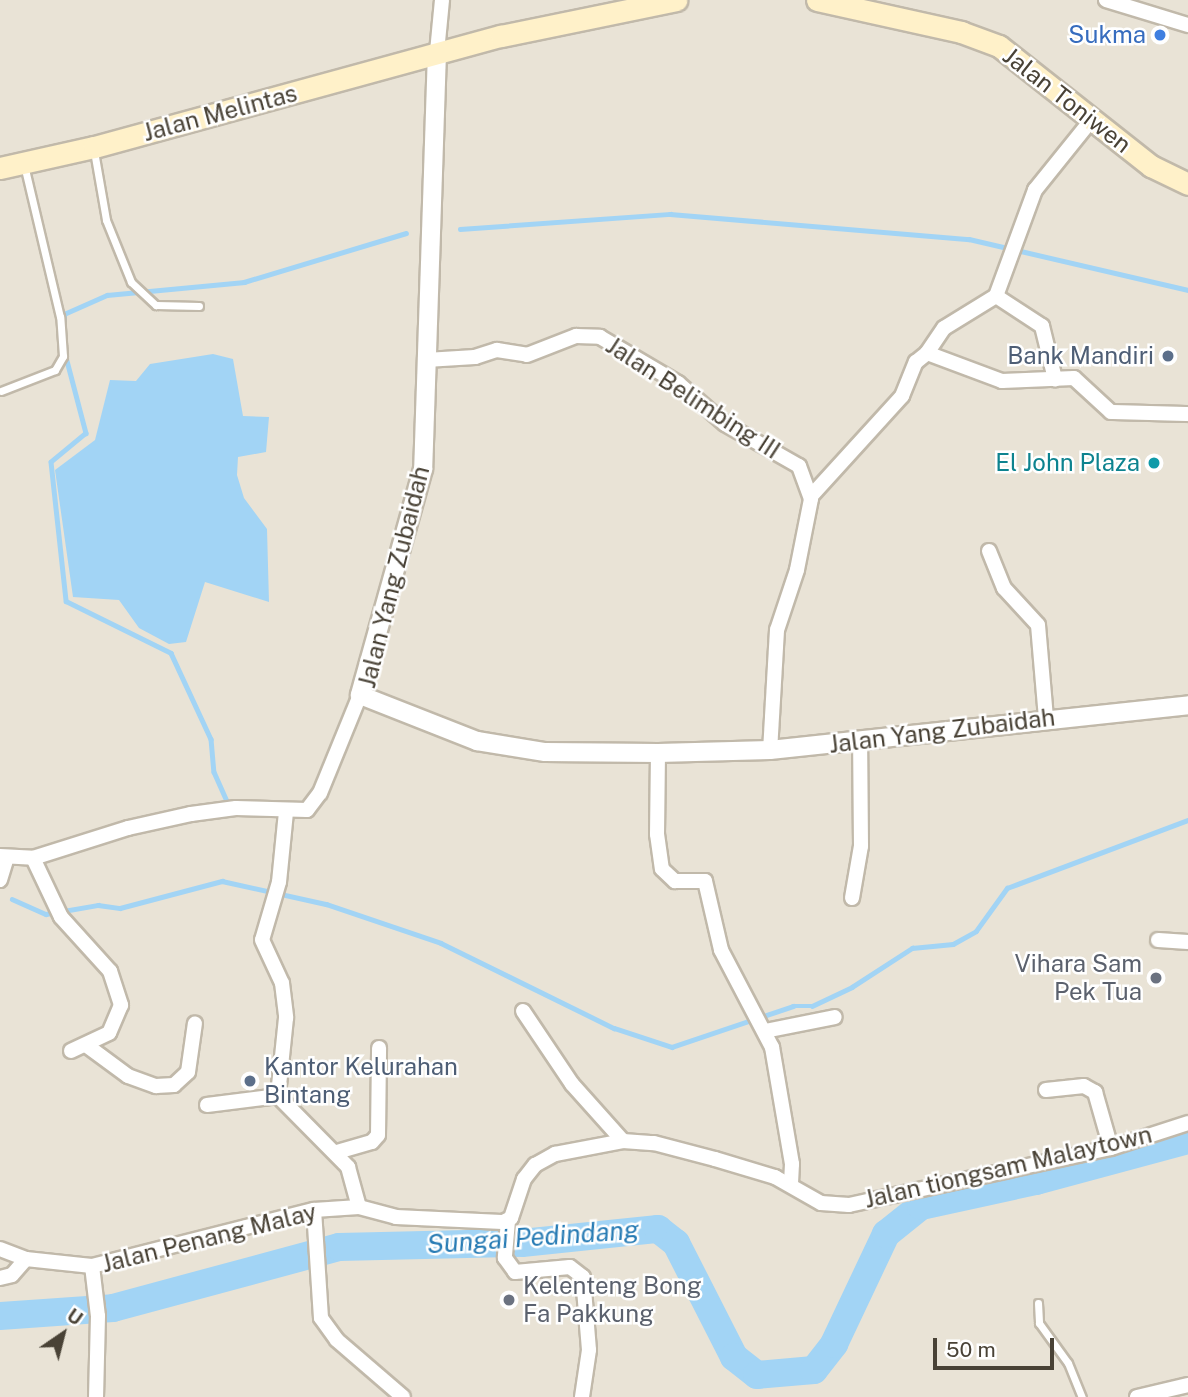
<!DOCTYPE html>
<html>
<head>
<meta charset="utf-8">
<style>
  body { margin:0 }
  #map { position:relative; width:1188px; height:1397px; overflow:hidden; background:#f5f1e9; font-family:"Public Sans",sans-serif }
  div>[style] { position:absolute }
  [style*='--x'] { left:calc(var(--x)*1px); top:calc(var(--y)*1px); width:calc(var(--w)*1px); rotate:calc(var(--a)*1deg) }
  .residential>* { inset:0; background:#e9e3d6 }
  .water>* { inset:0; background:#a2d4f5 }
  .stream>* { height:4.5px; margin:-2.25px; padding:0 2.25px; transform-origin:2.25px; border-radius:2.25px; background:#a2d4f5 }
  .river>* { height:28px; margin:-14px; padding:0 14px; transform-origin:14px; border-radius:14px; background:#a2d4f5 }
  .roads { filter:drop-shadow(2px 0 #c1b9aa) drop-shadow(-2px 0 #c1b9aa) drop-shadow(0 2px #c1b9aa) drop-shadow(0 -2px #c1b9aa) }
  .service>* { height:7px; margin:-3.5px; padding:0 3.5px; transform-origin:3.5px; border-radius:3.5px; background:#fff }
  .minor>* { height:14px; margin:-7px; padding:0 7px; transform-origin:7px; border-radius:7px; background:#fff }
  .tertiary>* { height:18px; margin:-9px; padding:0 9px; transform-origin:9px; border-radius:9px; background:#fff }
  .secondary>* { height:21px; margin:-10.5px; padding:0 10.5px; transform-origin:10.5px; border-radius:10.5px; background:#fff1c9 }
  .dots>* { width:19px; height:19px; translate:-50% -50%; box-sizing:border-box; border:4px solid #fff; border-radius:50% }
  span { translate:-50% -50%; white-space:nowrap; text-align:center; line-height:1.15; -webkit-text-stroke:5px #fff; paint-order:stroke }
  .shop-label { font-size:24px; color:#366cbe }
  .right { translate:-100% -50%; text-align:right }
  .street-label { font-size:24px; color:#494236 }
  .service-label { font-size:24px; color:#4e5e75 }
  .left { translate:0 -50%; text-align:left }
  .culture-label { font-size:24px; color:#0d838f }
  .worship-label { font-size:24px; color:#5b616d }
  .water-label { font-size:26px; color:#277bb4; font-style:italic }
  .north { position:absolute; left:28px; top:1299px; width:70px; height:70px; -webkit-text-stroke:5px #fff; paint-order:stroke; rotate:35deg; font-size:19px; font-weight:700; line-height:28px; text-align:center; color:#494236 }
  .north::after { content:''; display:block; margin:auto; width:24px; height:32px; background:#494236; clip-path:polygon(50% 0,100% 100%,50% 72%,0 100%) }
  .scale { position:absolute; left:933px; top:1338px; width:121px; height:32px; box-sizing:border-box; border:4px solid #494236; border-top:0; padding-left:9px; font-size:21px; line-height:24px; white-space:nowrap; color:#494236; -webkit-text-stroke:5px #fff; paint-order:stroke }
</style>
</head>
<body>
<div id="map">
  <div class="residential">
    <i style="clip-path:polygon(0 0,1188px 0,1188px 1397px,0 1397px)"></i>
  </div>
  <div class="water">
    <i style="clip-path:polygon(213px 354px,233px 359px,243px 416px,269px 417px,266px 452px,238px 457px,237px 475px,244px 498px,267px 529px,269px 602px,205px 582px,186px 642px,169px 644px,139px 628px,119px 600px,73px 597px,55px 470px,95px 440px,110px 380px,136px 381px,150px 364px)"></i>
  </div>
  <div class="stream">
    <i style="--x:460;--y:229;--w:211;--a:-4.1"></i>
    <i style="--x:670;--y:214;--w:300;--a:4.8"></i>
    <i style="--x:969;--y:239;--w:225;--a:13.1"></i>
    <i style="--x:64;--y:327;--w:13;--a:-90"></i>
    <i style="--x:64;--y:314;--w:47;--a:-23.8"></i>
    <i style="--x:107;--y:295;--w:138;--a:-5.4"></i>
    <i style="--x:244;--y:282;--w:169;--a:-16.8"></i>
    <i style="--x:65;--y:353;--w:83;--a:75.3"></i>
    <i style="--x:86;--y:433;--w:45;--a:140.4"></i>
    <i style="--x:51;--y:462;--w:140;--a:83.8"></i>
    <i style="--x:66;--y:601;--w:117;--a:26.3"></i>
    <i style="--x:171;--y:653;--w:95;--a:65.1"></i>
    <i style="--x:211;--y:739;--w:33;--a:85"></i>
    <i style="--x:214;--y:772;--w:35;--a:66"></i>
    <i style="--x:12;--y:899;--w:37;--a:24"></i>
    <i style="--x:46;--y:914;--w:53;--a:-9.8"></i>
    <i style="--x:98;--y:905;--w:22;--a:8"></i>
    <i style="--x:120;--y:908;--w:106;--a:-14.8"></i>
    <i style="--x:222;--y:881;--w:107;--a:12.5"></i>
    <i style="--x:326;--y:904;--w:121;--a:18.7"></i>
    <i style="--x:441;--y:943;--w:193;--a:26.2"></i>
    <i style="--x:614;--y:1028;--w:61;--a:18.1"></i>
    <i style="--x:672;--y:1047;--w:128;--a:-18.7"></i>
    <i style="--x:793;--y:1006;--w:19;--a:0"></i>
    <i style="--x:812;--y:1006;--w:44;--a:-25.4"></i>
    <i style="--x:852;--y:987;--w:72;--a:-33"></i>
    <i style="--x:912;--y:948;--w:41;--a:-5.6"></i>
    <i style="--x:953;--y:944;--w:26;--a:-29"></i>
    <i style="--x:976;--y:931;--w:53;--a:-54.2"></i>
    <i style="--x:1007;--y:888;--w:193;--a:-20.6"></i>
  </div>
  <div class="river">
    <i style="--x:0;--y:1316;--w:113;--a:-4"></i>
    <i style="--x:113;--y:1308;--w:234;--a:-15.1"></i>
    <i style="--x:339;--y:1247;--w:183;--a:-1.3"></i>
    <i style="--x:522;--y:1243;--w:137;--a:-5.9"></i>
    <i style="--x:658;--y:1229;--w:23;--a:38"></i>
    <i style="--x:676;--y:1243;--w:128;--a:63"></i>
    <i style="--x:734;--y:1357;--w:29;--a:38"></i>
    <i style="--x:757;--y:1375;--w:57;--a:-5"></i>
    <i style="--x:814;--y:1370;--w:33;--a:-52"></i>
    <i style="--x:834;--y:1344;--w:122;--a:-64.7"></i>
    <i style="--x:886;--y:1234;--w:45;--a:-38.7"></i>
    <i style="--x:921;--y:1206;--w:118;--a:-12.3"></i>
    <i style="--x:1036;--y:1181;--w:157;--a:-15.1"></i>
  </div>
  <div class="roads">
    <div class="service">
      <i style="--x:94;--y:151;--w:70;--a:80.1"></i>
      <i style="--x:106;--y:220;--w:67;--a:68"></i>
      <i style="--x:131;--y:282;--w:34;--a:43"></i>
      <i style="--x:156;--y:305;--w:43;--a:1.3"></i>
      <i style="--x:1;--y:391;--w:58;--a:-21.3"></i>
      <i style="--x:55;--y:370;--w:16;--a:-60"></i>
      <i style="--x:63;--y:356;--w:39;--a:-94"></i>
      <i style="--x:60;--y:317;--w:156;--a:-103.3"></i>
      <i style="--x:1038;--y:1303;--w:20;--a:87"></i>
      <i style="--x:1039;--y:1323;--w:49;--a:54.1"></i>
      <i style="--x:1068;--y:1363;--w:37;--a:68"></i>
    </div>
    <div class="minor">
      <i style="--x:1106;--y:0;--w:86;--a:17"></i>
      <i style="--x:437;--y:52;--w:52;--a:-84.5"></i>
      <i style="--x:996;--y:296;--w:113;--a:-69.8"></i>
      <i style="--x:1035;--y:190;--w:91;--a:-51.2"></i>
      <i style="--x:996;--y:296;--w:55;--a:33.1"></i>
      <i style="--x:1042;--y:326;--w:55;--a:76.2"></i>
      <i style="--x:927;--y:353;--w:30;--a:-56"></i>
      <i style="--x:944;--y:328;--w:61;--a:-31.6"></i>
      <i style="--x:426;--y:360;--w:49;--a:-3.5"></i>
      <i style="--x:475;--y:357;--w:23;--a:-18"></i>
      <i style="--x:497;--y:350;--w:30;--a:9"></i>
      <i style="--x:527;--y:355;--w:53;--a:-21.2"></i>
      <i style="--x:576;--y:336;--w:24;--a:2"></i>
      <i style="--x:600;--y:337;--w:91;--a:30.5"></i>
      <i style="--x:678;--y:383;--w:62;--a:41.1"></i>
      <i style="--x:725;--y:424;--w:85;--a:29.6"></i>
      <i style="--x:799;--y:466;--w:35;--a:70"></i>
      <i style="--x:811;--y:499;--w:72;--a:101.2"></i>
      <i style="--x:797;--y:570;--w:63;--a:108.4"></i>
      <i style="--x:777;--y:630;--w:120;--a:93.3"></i>
      <i style="--x:812;--y:495;--w:134;--a:-47.7"></i>
      <i style="--x:902;--y:396;--w:37;--a:-68"></i>
      <i style="--x:916;--y:362;--w:14;--a:-39"></i>
      <i style="--x:927;--y:353;--w:80;--a:20.5"></i>
      <i style="--x:1002;--y:381;--w:72;--a:-2.4"></i>
      <i style="--x:1074;--y:378;--w:50;--a:42.6"></i>
      <i style="--x:1111;--y:412;--w:77;--a:1.5"></i>
      <i style="--x:989;--y:551;--w:40;--a:68"></i>
      <i style="--x:1004;--y:588;--w:50;--a:47.4"></i>
      <i style="--x:1038;--y:625;--w:93;--a:85.1"></i>
      <i style="--x:658;--y:753;--w:81;--a:90.7"></i>
      <i style="--x:657;--y:834;--w:35;--a:82"></i>
      <i style="--x:662;--y:869;--w:18;--a:43"></i>
      <i style="--x:675;--y:881;--w:30;--a:0"></i>
      <i style="--x:705;--y:881;--w:71;--a:76.9"></i>
      <i style="--x:721;--y:950;--w:110;--a:62.3"></i>
      <i style="--x:772;--y:1047;--w:119;--a:80.3"></i>
      <i style="--x:792;--y:1164;--w:20;--a:93"></i>
      <i style="--x:286;--y:812;--w:70;--a:95.7"></i>
      <i style="--x:279;--y:882;--w:60;--a:106.3"></i>
      <i style="--x:262;--y:940;--w:47;--a:65.1"></i>
      <i style="--x:282;--y:983;--w:35;--a:83"></i>
      <i style="--x:286;--y:1018;--w:78;--a:95.9"></i>
      <i style="--x:278;--y:1096;--w:100;--a:45.4"></i>
      <i style="--x:348;--y:1167;--w:41;--a:74.6"></i>
      <i style="--x:0;--y:856;--w:33;--a:3"></i>
      <i style="--x:33;--y:858;--w:100;--a:-17.5"></i>
      <i style="--x:128;--y:828;--w:65;--a:-12.5"></i>
      <i style="--x:191;--y:814;--w:45;--a:-7.6"></i>
      <i style="--x:236;--y:808;--w:71;--a:1.6"></i>
      <i style="--x:307;--y:810;--w:21;--a:-53"></i>
      <i style="--x:320;--y:793;--w:106;--a:-67.8"></i>
      <i style="--x:33;--y:858;--w:65;--a:64.6"></i>
      <i style="--x:61;--y:917;--w:73;--a:47.8"></i>
      <i style="--x:110;--y:971;--w:36;--a:72"></i>
      <i style="--x:121;--y:1005;--w:30;--a:113"></i>
      <i style="--x:109;--y:1033;--w:42;--a:154.7"></i>
      <i style="--x:0;--y:880;--w:24;--a:-73"></i>
      <i style="--x:852;--y:898;--w:53;--a:-80.2"></i>
      <i style="--x:861;--y:846;--w:106;--a:-90.5"></i>
      <i style="--x:1158;--y:940;--w:30;--a:4"></i>
      <i style="--x:523;--y:1011;--w:88;--a:56.1"></i>
      <i style="--x:572;--y:1084;--w:76;--a:48.2"></i>
      <i style="--x:765;--y:1031;--w:71;--a:-11.3"></i>
      <i style="--x:86;--y:1045;--w:52;--a:36.4"></i>
      <i style="--x:128;--y:1076;--w:30;--a:20"></i>
      <i style="--x:156;--y:1086;--w:18;--a:-3"></i>
      <i style="--x:174;--y:1085;--w:19;--a:-43"></i>
      <i style="--x:188;--y:1072;--w:49;--a:-81.9"></i>
      <i style="--x:1046;--y:1090;--w:38;--a:-6"></i>
      <i style="--x:1084;--y:1086;--w:13;--a:29"></i>
      <i style="--x:1095;--y:1092;--w:58;--a:74.1"></i>
      <i style="--x:207;--y:1105;--w:72;--a:-7.2"></i>
      <i style="--x:337;--y:1152;--w:36;--a:-16"></i>
      <i style="--x:372;--y:1142;--w:9;--a:-49"></i>
      <i style="--x:378;--y:1135;--w:87;--a:-89.3"></i>
      <i style="--x:314;--y:1210;--w:108;--a:86.3"></i>
      <i style="--x:321;--y:1318;--w:27;--a:54"></i>
      <i style="--x:337;--y:1340;--w:87;--a:40.8"></i>
      <i style="--x:508;--y:1221;--w:37;--a:95"></i>
      <i style="--x:505;--y:1258;--w:17;--a:54"></i>
      <i style="--x:515;--y:1272;--w:55;--a:-5.2"></i>
      <i style="--x:570;--y:1267;--w:16;--a:38"></i>
      <i style="--x:583;--y:1277;--w:73;--a:85.3"></i>
      <i style="--x:589;--y:1350;--w:48;--a:98.5"></i>
      <i style="--x:0;--y:1249;--w:28;--a:21"></i>
      <i style="--x:26;--y:1259;--w:66;--a:6.1"></i>
      <i style="--x:92;--y:1266;--w:229;--a:-14.2"></i>
      <i style="--x:314;--y:1210;--w:45;--a:-3.8"></i>
      <i style="--x:359;--y:1207;--w:38;--a:15"></i>
      <i style="--x:396;--y:1217;--w:107;--a:2.7"></i>
      <i style="--x:503;--y:1222;--w:9;--a:-27"></i>
      <i style="--x:511;--y:1218;--w:41;--a:-71.6"></i>
      <i style="--x:524;--y:1179;--w:18;--a:-52"></i>
      <i style="--x:535;--y:1165;--w:23;--a:-29"></i>
      <i style="--x:555;--y:1154;--w:69;--a:-10.8"></i>
      <i style="--x:623;--y:1141;--w:31;--a:4"></i>
      <i style="--x:654;--y:1143;--w:63;--a:14.7"></i>
      <i style="--x:715;--y:1159;--w:63;--a:16.7"></i>
      <i style="--x:775;--y:1177;--w:53;--a:29.5"></i>
      <i style="--x:821;--y:1203;--w:28;--a:4"></i>
      <i style="--x:849;--y:1205;--w:268;--a:-12.3"></i>
      <i style="--x:1111;--y:1148;--w:81;--a:-18"></i>
      <i style="--x:92;--y:1266;--w:50;--a:83.2"></i>
      <i style="--x:98;--y:1316;--w:81;--a:91.4"></i>
      <i style="--x:0;--y:1278;--w:12;--a:-14"></i>
      <i style="--x:12;--y:1275;--w:21;--a:-49"></i>
      <i style="--x:1137;--y:1397;--w:52;--a:-13.2"></i>
    </div>
    <div class="tertiary">
      <i style="--x:437;--y:52;--w:417;--a:91.9"></i>
      <i style="--x:423;--y:469;--w:235;--a:105.6"></i>
      <i style="--x:360;--y:695;--w:126;--a:21.5"></i>
      <i style="--x:477;--y:741;--w:69;--a:9.2"></i>
      <i style="--x:545;--y:752;--w:113;--a:0.5"></i>
      <i style="--x:658;--y:753;--w:112;--a:-1.5"></i>
      <i style="--x:770;--y:750;--w:420;--a:-6.1"></i>
    </div>
    <div class="secondary">
      <i style="--x:817;--y:0;--w:148;--a:12.5"></i>
      <i style="--x:961;--y:32;--w:40;--a:20.2"></i>
      <i style="--x:999;--y:46;--w:194;--a:38.3"></i>
      <i style="--x:1151;--y:166;--w:41;--a:25.9"></i>
      <i style="--x:0;--y:168;--w:96;--a:-12.6"></i>
      <i style="--x:94;--y:147;--w:422;--a:-15.3"></i>
      <i style="--x:501;--y:36;--w:179;--a:-11.6"></i>
    </div>
  </div>
  <div class="dots">
    <i style="left:1160px;top:35px;background:#3f7fe0"></i>
    <i style="left:1168px;top:356px;background:#5c6f8a"></i>
    <i style="left:1154px;top:463px;background:#0f9aa8"></i>
    <i style="left:1156px;top:978px;background:#6b7280"></i>
    <i style="left:250px;top:1081px;background:#5c6f8a"></i>
    <i style="left:509px;top:1300px;background:#6b7280"></i>
  </div>
  <div class="shop-label">
    <span class="right" style="left:1146px;top:35px">Sukma</span>
  </div>
  <div class="street-label">
    <span style="left:1067px;top:100px;rotate:38deg">Jalan Toniwen</span>
    <span style="left:220px;top:113px;rotate:-15deg">Jalan Melintas</span>
    <span style="left:693px;top:398px;rotate:33deg">Jalan Belimbing III</span>
    <span style="left:394px;top:577px;rotate:-76deg">Jalan Yang Zubaidah</span>
    <span style="left:942px;top:731px;rotate:-7deg">Jalan Yang Zubaidah</span>
    <span style="left:1008px;top:1167px;rotate:-13deg">Jalan tiongsam Malaytown</span>
    <span style="left:209px;top:1238px;rotate:-14deg">Jalan Penang Malay</span>
  </div>
  <div class="service-label">
    <span class="right" style="left:1154px;top:356px">Bank Mandiri</span>
    <span class="left" style="left:264px;top:1081px">Kantor Kelurahan<br>Bintang</span>
  </div>
  <div class="culture-label">
    <span class="right" style="left:1140px;top:463px">El John Plaza</span>
  </div>
  <div class="worship-label">
    <span class="right" style="left:1142px;top:978px">Vihara Sam<br>Pek Tua</span>
    <span class="left" style="left:523px;top:1300px">Kelenteng Bong<br>Fa Pakkung</span>
  </div>
  <div class="water-label">
    <span style="left:533px;top:1237px;rotate:-4deg">Sungai Pedindang</span>
  </div>
  <div class="north">U</div>
  <div class="scale">50 m</div>
</div>
</body>
</html>
